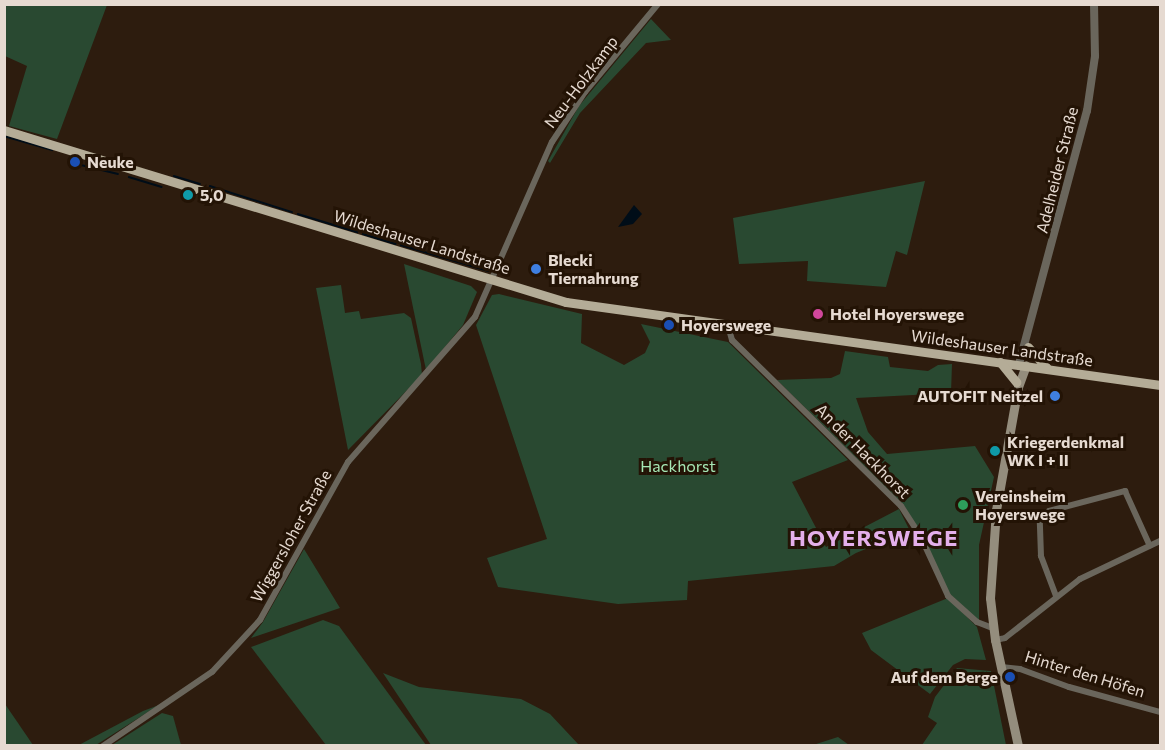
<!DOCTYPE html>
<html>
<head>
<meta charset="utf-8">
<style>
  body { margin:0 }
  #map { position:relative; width:1165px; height:750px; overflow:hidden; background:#2d1c0e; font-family:Commissioner,sans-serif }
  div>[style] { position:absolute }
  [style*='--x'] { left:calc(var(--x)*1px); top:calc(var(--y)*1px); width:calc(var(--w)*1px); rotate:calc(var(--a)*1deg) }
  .green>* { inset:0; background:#294931 }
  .water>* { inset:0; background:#000d18 }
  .stream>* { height:1.5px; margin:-0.75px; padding:0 0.75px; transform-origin:0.75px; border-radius:0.75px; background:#000d18 }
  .minor>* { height:6px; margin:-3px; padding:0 3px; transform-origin:3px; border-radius:3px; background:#6a665c }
  .tertiary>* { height:8px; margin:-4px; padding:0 4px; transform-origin:4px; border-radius:4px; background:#6a665c }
  .secondary>* { height:9px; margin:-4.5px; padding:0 4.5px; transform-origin:4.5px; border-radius:4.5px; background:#948d7d }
  .primary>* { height:9px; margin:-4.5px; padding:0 4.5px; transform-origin:4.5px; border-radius:4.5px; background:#b4ac97 }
  .dots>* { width:16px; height:16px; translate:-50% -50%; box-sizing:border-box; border:3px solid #231305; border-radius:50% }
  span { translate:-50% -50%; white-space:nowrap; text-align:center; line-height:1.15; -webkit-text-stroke:6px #231305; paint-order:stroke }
  .street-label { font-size:16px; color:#e6dad1 }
  .poi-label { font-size:16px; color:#e6dad1; font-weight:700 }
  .left { translate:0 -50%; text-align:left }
  .right { translate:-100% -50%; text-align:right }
  .park-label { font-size:16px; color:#a6e7b5 }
  .district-label { font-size:22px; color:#e4afeb; font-weight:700; letter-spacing:1.5px }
  .frame { position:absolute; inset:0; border:6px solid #e6dad1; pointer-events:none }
</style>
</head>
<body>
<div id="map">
  <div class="green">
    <i style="clip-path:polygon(4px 5px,107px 5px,57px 139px,9px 126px,27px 66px,5px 56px)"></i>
    <i style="clip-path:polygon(651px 19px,671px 40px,646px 43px,580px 113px,550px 163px,548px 161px,579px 106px)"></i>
    <i style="clip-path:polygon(925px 181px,907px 255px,896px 251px,886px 287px,807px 281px,808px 261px,739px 264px,733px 218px)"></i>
    <i style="clip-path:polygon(404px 264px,471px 286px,477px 292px,463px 325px,426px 370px)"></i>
    <i style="clip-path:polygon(341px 285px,345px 313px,359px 311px,361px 319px,404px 313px,411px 318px,421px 364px,422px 375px,348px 450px,316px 288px)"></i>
    <i style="clip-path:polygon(499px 294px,582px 314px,581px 343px,624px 365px,645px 353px,650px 342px,641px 324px,728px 342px,848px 460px,792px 482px,826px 547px,899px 509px,910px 531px,856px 553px,834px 566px,688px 581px,687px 600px,618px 604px,498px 587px,487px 558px,547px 539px,476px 325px,492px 295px)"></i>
    <i style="clip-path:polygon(845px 351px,888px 357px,890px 367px,928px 371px,938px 365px,952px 364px,951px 393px,856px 398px,868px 432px,887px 454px,975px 446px,994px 477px,979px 545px,979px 621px,950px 594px,903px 504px,777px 380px,831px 378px,840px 374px)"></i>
    <i style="clip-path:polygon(304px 549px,340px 608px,251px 638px,263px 622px)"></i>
    <i style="clip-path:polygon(948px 598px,977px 627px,986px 660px,965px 659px,953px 665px,930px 694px,871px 650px,862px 633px)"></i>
    <i style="clip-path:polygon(323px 620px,339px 626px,426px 745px,326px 745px,251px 647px)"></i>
    <i style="clip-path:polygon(957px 668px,991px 671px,1006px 745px,922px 745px,937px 723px,928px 717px,935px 697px)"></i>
    <i style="clip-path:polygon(383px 673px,419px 687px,521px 699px,550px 714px,579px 745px,431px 745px)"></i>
    <i style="clip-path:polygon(4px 704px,5px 704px,33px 745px,5px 745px)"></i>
    <i style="clip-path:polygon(159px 705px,96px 745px,77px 746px,143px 711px)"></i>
    <i style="clip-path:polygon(162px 713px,173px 716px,181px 745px,112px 745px)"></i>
    <i style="clip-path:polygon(838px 737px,849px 745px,813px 745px)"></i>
  </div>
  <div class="water">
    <i style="clip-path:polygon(634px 205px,642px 214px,633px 224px,618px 227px)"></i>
  </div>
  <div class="stream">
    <i style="--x:4;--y:136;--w:50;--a:16.3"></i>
    <i style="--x:77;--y:164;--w:42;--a:13.7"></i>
    <i style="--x:174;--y:176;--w:27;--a:17"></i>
    <i style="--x:129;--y:177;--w:34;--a:17"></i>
    <i style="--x:210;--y:186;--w:86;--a:17.6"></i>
    <i style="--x:298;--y:214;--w:62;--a:17"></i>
    <i style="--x:363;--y:234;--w:34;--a:17"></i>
    <i style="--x:401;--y:245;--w:91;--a:16.6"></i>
  </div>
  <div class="minor">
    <i style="--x:728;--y:326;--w:15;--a:74"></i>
    <i style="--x:732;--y:340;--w:237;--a:44.5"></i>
    <i style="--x:901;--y:506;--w:35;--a:57"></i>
    <i style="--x:920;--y:535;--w:67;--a:65.3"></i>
    <i style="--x:948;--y:596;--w:39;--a:42"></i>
    <i style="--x:977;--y:622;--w:17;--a:21"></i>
    <i style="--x:1056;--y:596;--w:43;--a:-110.6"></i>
    <i style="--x:1041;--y:556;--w:35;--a:-92"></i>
    <i style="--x:1040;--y:521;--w:13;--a:-48"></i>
    <i style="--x:1049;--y:511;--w:79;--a:-14.7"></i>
    <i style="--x:1125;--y:491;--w:60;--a:65.6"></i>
    <i style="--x:995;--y:640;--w:10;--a:-11"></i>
    <i style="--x:1005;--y:638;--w:95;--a:-38.2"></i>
    <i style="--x:1080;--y:579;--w:89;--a:-25.4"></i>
    <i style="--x:1001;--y:667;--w:19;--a:6"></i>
    <i style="--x:1020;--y:669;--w:52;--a:20.2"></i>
    <i style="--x:1069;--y:687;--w:94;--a:15.4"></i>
    <i style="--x:103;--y:746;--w:132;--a:-34.2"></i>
    <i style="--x:212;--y:672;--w:71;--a:-47.3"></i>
    <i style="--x:260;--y:620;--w:181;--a:-60.9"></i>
    <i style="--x:348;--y:462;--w:193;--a:-48.8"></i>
    <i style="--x:475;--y:317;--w:191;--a:-66.3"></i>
    <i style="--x:552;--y:142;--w:60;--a:-56.6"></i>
    <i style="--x:585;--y:92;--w:114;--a:-50.3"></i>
  </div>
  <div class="tertiary">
    <i style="--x:1019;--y:364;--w:262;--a:-75"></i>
    <i style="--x:1087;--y:111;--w:56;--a:-81.7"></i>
    <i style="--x:1095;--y:56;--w:52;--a:-91.1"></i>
  </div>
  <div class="secondary">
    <i style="--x:1018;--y:746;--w:108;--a:-102.2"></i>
    <i style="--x:995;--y:640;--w:42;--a:-96.8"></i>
    <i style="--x:990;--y:598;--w:88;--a:-86.1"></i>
    <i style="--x:996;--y:510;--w:125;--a:-79.9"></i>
    <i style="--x:1018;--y:387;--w:23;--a:-70"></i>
  </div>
  <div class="primary">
    <i style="--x:4;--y:130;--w:588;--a:17.02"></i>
    <i style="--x:566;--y:302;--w:600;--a:7.95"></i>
    <i style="--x:1028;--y:347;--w:28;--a:48"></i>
    <i style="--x:1000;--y:362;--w:26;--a:51"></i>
  </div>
  <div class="dots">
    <i style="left:75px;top:162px;background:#1a4fb4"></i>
    <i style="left:188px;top:195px;background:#0f9aa8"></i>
    <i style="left:536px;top:269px;background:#3f7fe0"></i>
    <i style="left:818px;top:314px;background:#d1479c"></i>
    <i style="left:669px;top:325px;background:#1a4fb4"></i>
    <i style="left:1055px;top:396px;background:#3f7fe0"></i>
    <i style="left:995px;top:451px;background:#0f9aa8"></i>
    <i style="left:963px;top:505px;background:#2e9e5b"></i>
    <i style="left:1010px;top:677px;background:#1a4fb4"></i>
  </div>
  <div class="street-label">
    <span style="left:581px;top:82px;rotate:-53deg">Neu-Holzkamp</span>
    <span style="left:1057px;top:170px;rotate:-76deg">Adelheider Straße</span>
    <span style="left:422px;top:242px;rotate:17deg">Wildeshauser Landstraße</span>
    <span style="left:1002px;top:348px;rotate:8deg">Wildeshauser Landstraße</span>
    <span style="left:863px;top:451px;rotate:45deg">An der Hackhorst</span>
    <span style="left:291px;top:536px;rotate:-61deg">Wiggersloher Straße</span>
    <span style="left:1085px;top:674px;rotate:17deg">Hinter den Höfen</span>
  </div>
  <div class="poi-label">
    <span class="left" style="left:87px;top:162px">Neuke</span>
    <span class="left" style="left:200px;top:195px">5,0</span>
    <span class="left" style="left:548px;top:269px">Blecki<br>Tiernahrung</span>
    <span class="left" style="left:830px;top:314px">Hotel Hoyerswege</span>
    <span class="left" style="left:681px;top:325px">Hoyerswege</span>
    <span class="right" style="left:1043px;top:396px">AUTOFIT Neitzel</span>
    <span class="left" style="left:1007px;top:451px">Kriegerdenkmal<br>WK I + II</span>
    <span class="left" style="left:975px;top:505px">Vereinsheim<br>Hoyerswege</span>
    <span class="right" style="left:998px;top:677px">Auf dem Berge</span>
  </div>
  <div class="park-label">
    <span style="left:678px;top:466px">Hackhorst</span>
  </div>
  <div class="district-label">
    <span style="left:874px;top:538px">HOYERSWEGE</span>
  </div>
  <div class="frame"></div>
</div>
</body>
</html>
